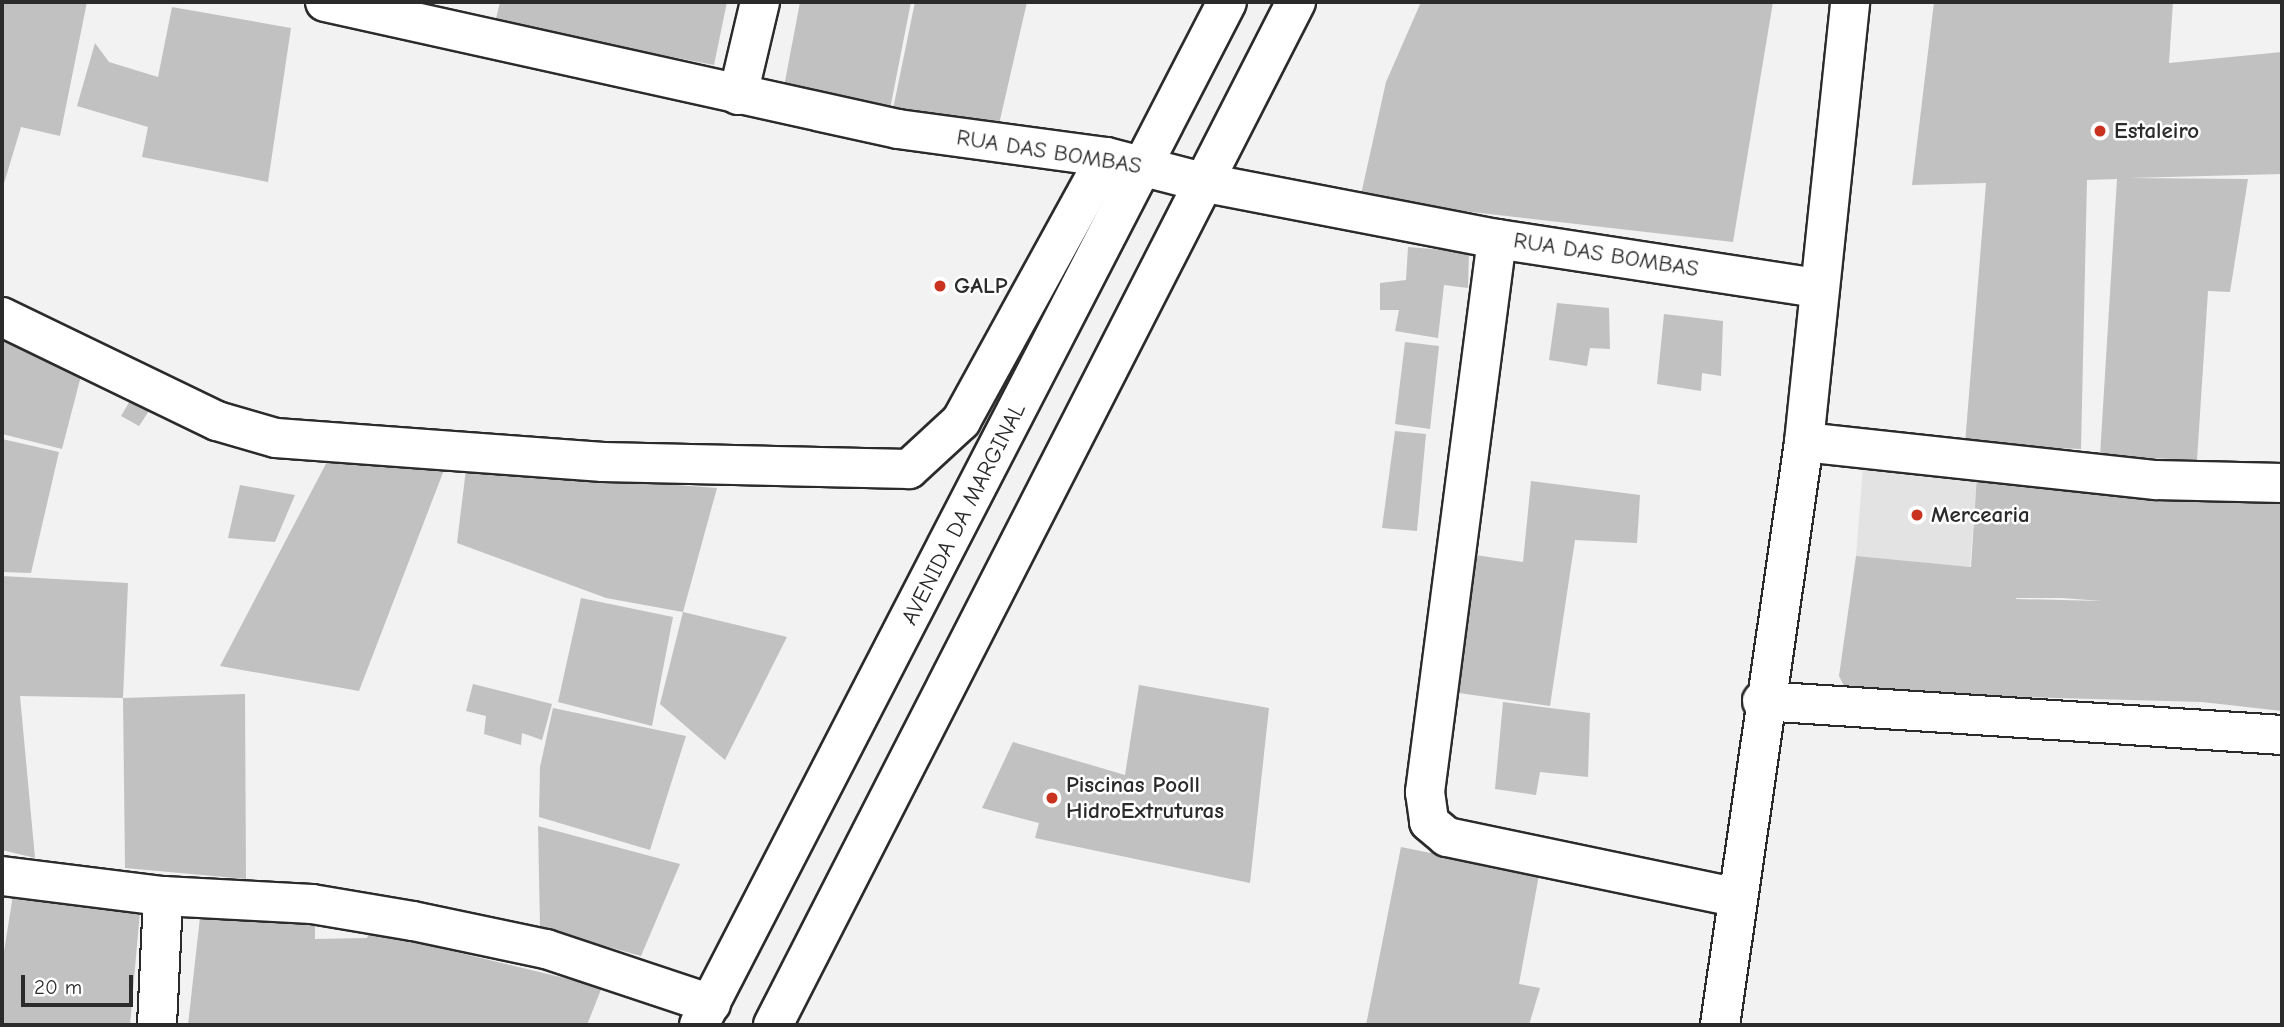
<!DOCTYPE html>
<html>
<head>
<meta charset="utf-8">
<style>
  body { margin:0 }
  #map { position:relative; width:2284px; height:1027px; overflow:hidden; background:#f2f2f2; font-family:"Comic Neue",sans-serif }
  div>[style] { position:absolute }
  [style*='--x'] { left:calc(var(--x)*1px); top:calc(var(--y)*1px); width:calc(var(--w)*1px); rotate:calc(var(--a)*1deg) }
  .built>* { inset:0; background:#e3e3e3 }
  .building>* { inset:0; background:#c1c1c1 }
  .roads { filter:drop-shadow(2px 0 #2b2b2b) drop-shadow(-2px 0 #2b2b2b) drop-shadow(0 2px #2b2b2b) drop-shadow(0 -2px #2b2b2b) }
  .minor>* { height:38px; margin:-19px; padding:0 19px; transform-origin:19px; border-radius:19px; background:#fff }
  .major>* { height:38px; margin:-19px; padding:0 19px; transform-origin:19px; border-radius:19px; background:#fff }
  .dots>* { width:19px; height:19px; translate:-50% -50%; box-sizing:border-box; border:4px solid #fff; border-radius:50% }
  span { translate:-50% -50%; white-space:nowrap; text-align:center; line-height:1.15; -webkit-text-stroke:5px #fff; paint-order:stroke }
  .poi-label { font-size:23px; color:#2b2b2b; font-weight:700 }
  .left { translate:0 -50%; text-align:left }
  .street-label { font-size:23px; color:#2b2b2b }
  .frame { position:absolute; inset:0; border:4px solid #2b2b2b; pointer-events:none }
  .scale { position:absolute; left:21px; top:975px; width:112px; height:32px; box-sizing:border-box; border:4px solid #2b2b2b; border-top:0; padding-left:9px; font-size:21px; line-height:24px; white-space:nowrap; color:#2b2b2b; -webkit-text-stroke:5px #fff; paint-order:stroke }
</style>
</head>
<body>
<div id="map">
  <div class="built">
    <i style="clip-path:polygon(1863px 467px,1977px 474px,1970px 567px,1856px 556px)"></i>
  </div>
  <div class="building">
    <i style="clip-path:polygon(2px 2px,87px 2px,60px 136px,21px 127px,2px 190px)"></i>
    <i style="clip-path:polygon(500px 2px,727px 2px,714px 65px,495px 23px)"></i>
    <i style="clip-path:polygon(800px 2px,911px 2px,890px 109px,784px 87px)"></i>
    <i style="clip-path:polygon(915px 2px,1027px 2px,997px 133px,893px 109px)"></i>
    <i style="clip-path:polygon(1421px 2px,1773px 2px,1733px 242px,1360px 199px,1386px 82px)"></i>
    <i style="clip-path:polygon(1934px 2px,2173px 2px,2169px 63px,2282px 52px,2282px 174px,2129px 178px,2248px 179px,2230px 292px,2208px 291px,2197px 460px,2100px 456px,2117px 179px,2087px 180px,2081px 449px,1965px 444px,1986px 183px,1912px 185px)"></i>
    <i style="clip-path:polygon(172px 7px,291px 28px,268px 182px,142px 157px,148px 127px,77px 106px,95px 43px,109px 62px,158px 77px)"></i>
    <i style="clip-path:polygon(1408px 247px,1469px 252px,1468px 288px,1444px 285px,1438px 338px,1395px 331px,1399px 310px,1380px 310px,1380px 283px,1406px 280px)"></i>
    <i style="clip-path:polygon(1557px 303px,1609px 308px,1610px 349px,1590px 348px,1587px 366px,1549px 360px)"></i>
    <i style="clip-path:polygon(1664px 314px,1723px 321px,1721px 376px,1702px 373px,1701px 391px,1657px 384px)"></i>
    <i style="clip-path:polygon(2px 338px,82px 372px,62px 449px,2px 434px)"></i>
    <i style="clip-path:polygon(1405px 342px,1439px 346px,1430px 429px,1395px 424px)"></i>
    <i style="clip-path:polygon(134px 394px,153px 405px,139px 426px,121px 416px)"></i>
    <i style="clip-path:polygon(1395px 431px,1426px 434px,1417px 531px,1382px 528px)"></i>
    <i style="clip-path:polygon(2px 439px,59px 452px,31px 573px,2px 572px)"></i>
    <i style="clip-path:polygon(330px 456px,444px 470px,359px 691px,220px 666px)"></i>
    <i style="clip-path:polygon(466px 469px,717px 488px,683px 612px,606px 598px,457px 543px)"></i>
    <i style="clip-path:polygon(evenodd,1977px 474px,2282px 494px,2282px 711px,2202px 702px,1847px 692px,1839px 676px,1856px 556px,1971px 567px,1977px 474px,2016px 598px,2062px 598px,2102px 601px,2016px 599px,2016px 598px)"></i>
    <i style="clip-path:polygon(1531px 481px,1640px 495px,1637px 543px,1575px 540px,1550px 706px,1459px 693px,1475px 555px,1523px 562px)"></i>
    <i style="clip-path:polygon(240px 485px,295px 495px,275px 542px,228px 538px)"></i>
    <i style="clip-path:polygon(2px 576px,128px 583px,123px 698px,20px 696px,35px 858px,2px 850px)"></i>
    <i style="clip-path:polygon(581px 598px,673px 617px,652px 726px,558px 702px)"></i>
    <i style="clip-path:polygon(683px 612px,787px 637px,725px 760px,660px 704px)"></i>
    <i style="clip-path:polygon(473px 684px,552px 704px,542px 740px,522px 733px,521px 745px,484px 734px,486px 716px,466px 711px)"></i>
    <i style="clip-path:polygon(1139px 685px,1269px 708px,1250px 883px,1035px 838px,1039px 823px,982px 808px,1013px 742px,1125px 775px)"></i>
    <i style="clip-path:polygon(245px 694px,246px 879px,125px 868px,123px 698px)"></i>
    <i style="clip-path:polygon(1503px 702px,1590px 713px,1588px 777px,1540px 772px,1536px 795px,1495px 789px)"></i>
    <i style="clip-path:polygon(553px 708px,686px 736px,650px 850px,539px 817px,540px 767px)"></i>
    <i style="clip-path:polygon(538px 826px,680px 864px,641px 956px,540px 928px)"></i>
    <i style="clip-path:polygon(1401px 847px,1539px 875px,1519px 984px,1540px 988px,1529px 1025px,1366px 1025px)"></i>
    <i style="clip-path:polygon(13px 895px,140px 911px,130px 1025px,2px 1025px,2px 964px)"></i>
    <i style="clip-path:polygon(200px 917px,315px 924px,315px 939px,367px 938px,369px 931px,602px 987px,587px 1025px,188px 1025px)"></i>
  </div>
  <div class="roads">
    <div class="minor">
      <i style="--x:325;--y:2;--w:587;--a:12.5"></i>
      <i style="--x:898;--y:129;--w:210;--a:7.7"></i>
      <i style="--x:1106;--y:157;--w:103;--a:14.6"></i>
      <i style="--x:1206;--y:183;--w:296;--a:10.9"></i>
      <i style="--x:1497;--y:239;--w:326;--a:8.7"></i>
      <i style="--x:738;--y:95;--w:96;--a:-76.7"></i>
      <i style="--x:1497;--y:239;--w:558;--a:97.42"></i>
      <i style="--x:1425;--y:792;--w:30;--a:82"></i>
      <i style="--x:1429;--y:822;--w:23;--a:40"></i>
      <i style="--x:1447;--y:837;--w:294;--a:11.8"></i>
      <i style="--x:2;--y:317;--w:239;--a:25.8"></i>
      <i style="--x:217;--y:421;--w:61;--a:16.1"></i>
      <i style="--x:276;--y:438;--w:328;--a:4.2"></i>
      <i style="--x:603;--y:462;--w:306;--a:1.3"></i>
      <i style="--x:909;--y:469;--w:71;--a:-42.7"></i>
      <i style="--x:961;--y:421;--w:301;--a:-61.2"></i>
      <i style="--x:1804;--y:442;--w:354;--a:6.2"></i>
      <i style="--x:2156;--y:480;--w:126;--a:1.4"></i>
      <i style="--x:1762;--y:701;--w:521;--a:3.74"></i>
      <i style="--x:2;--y:876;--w:162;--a:7.1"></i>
      <i style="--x:163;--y:896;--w:149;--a:3.1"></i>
      <i style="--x:312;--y:904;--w:102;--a:9.6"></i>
      <i style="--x:413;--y:921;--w:136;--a:11.9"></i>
      <i style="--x:546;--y:949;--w:174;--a:18.4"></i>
      <i style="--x:157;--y:1025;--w:129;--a:-87.3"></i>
      <i style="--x:1720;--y:1025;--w:589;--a:-81.8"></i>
      <i style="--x:1804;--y:442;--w:442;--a:-84"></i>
    </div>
    <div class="major">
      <i style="--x:699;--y:1025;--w:1151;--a:-62.7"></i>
      <i style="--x:773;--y:1025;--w:1149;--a:-62.92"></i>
    </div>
  </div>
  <div class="dots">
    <i style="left:2100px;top:131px;background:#c8321e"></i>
    <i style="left:940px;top:286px;background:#c8321e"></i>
    <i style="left:1917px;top:515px;background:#c8321e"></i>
    <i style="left:1052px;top:798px;background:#c8321e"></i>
  </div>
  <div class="poi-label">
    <span class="left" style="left:2114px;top:131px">Estaleiro</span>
    <span class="left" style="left:954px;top:286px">GALP</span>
    <span class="left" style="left:1931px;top:515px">Mercearia</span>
    <span class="left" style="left:1066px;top:798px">Piscinas Pooll<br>HidroExtruturas</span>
  </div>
  <div class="street-label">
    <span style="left:1049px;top:152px;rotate:9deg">RUA DAS BOMBAS</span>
    <span style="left:1606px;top:255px;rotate:9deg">RUA DAS BOMBAS</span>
    <span style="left:964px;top:514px;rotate:-63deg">AVENIDA DA MARGINAL</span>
  </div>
  <div class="frame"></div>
  <div class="scale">20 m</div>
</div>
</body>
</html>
